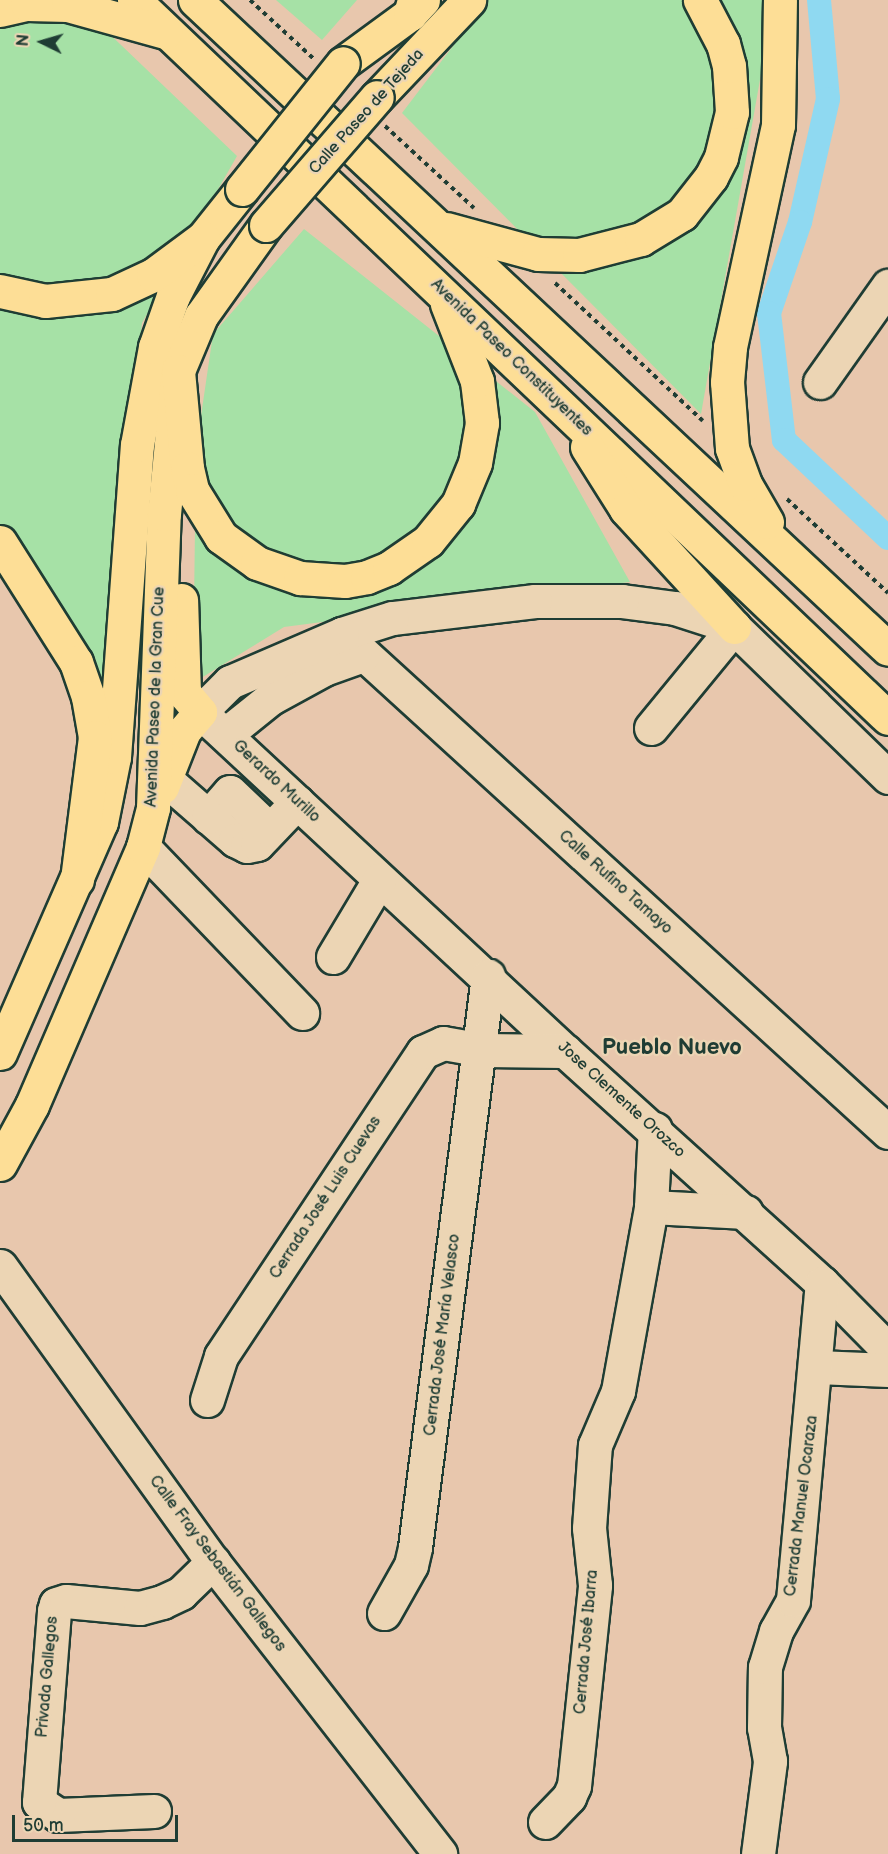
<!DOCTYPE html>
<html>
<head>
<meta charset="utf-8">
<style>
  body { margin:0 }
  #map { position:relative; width:888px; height:1854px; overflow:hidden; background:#e8c7ad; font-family:"Balsamiq Sans",sans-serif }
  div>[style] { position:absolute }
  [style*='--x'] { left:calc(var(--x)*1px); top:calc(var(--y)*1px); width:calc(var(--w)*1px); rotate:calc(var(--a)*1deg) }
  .green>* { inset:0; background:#a6e1a6 }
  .canal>* { height:24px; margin:-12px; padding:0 12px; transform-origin:12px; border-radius:12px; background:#8fd9f1 }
  .path>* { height:4px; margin-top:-2px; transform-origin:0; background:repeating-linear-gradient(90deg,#1f3d34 0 4.5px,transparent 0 9px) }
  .roads { filter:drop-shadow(2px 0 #1f3d34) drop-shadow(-2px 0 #1f3d34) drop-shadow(0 2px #1f3d34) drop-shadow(0 -2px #1f3d34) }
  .minor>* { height:33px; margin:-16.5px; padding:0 16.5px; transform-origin:16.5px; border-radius:16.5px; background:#ecd5b4 }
  .major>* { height:33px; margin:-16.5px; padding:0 16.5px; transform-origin:16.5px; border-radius:16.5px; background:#fdde96 }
  .highway>* { height:33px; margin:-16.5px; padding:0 16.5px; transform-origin:16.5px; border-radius:16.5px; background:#fdde96 }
  .bridges { filter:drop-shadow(2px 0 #1f3d34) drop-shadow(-2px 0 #1f3d34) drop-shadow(0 2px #1f3d34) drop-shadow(0 -2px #1f3d34) }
  .major-bridge>* { height:33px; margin:-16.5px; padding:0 16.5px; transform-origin:16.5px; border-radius:16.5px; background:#fdde96 }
  span { translate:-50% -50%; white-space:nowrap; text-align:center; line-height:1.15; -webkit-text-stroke:4.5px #ecd5b4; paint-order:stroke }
  .street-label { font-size:16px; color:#1f3d34 }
  .district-label { font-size:22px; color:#1f3d34; font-weight:700 }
  .north { position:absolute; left:12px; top:12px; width:60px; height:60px; -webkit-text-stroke:4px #ecd5b4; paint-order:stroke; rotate:275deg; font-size:16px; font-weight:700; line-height:24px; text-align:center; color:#1f3d34 }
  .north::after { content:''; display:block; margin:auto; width:21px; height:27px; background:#1f3d34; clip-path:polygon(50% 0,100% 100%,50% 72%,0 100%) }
  .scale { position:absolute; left:12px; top:1815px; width:166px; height:27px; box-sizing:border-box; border:3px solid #1f3d34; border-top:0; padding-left:8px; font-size:18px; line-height:21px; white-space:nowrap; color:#1f3d34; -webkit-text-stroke:4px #ecd5b4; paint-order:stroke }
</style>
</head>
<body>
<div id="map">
  <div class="green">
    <i style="clip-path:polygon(0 0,74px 0,237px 156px,142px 323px,104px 691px,0 526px)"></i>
    <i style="clip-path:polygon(276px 0,357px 0,322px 40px)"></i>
    <i style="clip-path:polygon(488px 0,764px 0,767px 40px,701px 414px,402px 113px)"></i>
    <i style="clip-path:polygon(304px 229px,535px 412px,630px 582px,284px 627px,193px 683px,196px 450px,213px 334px)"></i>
  </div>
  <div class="canal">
    <i style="--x:819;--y:0;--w:99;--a:84.8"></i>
    <i style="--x:828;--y:99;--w:126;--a:102.8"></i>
    <i style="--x:800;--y:222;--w:96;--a:108.8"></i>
    <i style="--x:769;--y:313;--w:128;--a:83.3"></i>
    <i style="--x:784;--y:440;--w:143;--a:43.3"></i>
  </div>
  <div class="path">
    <i style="--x:250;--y:0;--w:87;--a:42.7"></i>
    <i style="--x:385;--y:126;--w:121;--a:42.7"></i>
    <i style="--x:555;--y:283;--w:202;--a:43"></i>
    <i style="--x:787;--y:499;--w:138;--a:42.9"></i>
  </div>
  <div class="roads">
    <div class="minor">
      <i style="--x:820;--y:382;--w:118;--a:-54.7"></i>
      <i style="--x:342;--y:634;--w:739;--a:42.37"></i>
      <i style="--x:651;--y:728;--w:131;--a:-50.6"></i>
      <i style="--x:226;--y:734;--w:58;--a:-38.7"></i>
      <i style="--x:271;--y:698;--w:60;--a:-28.7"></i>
      <i style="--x:324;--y:669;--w:41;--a:-19.7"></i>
      <i style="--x:888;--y:777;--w:215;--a:-135.8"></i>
      <i style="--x:734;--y:627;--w:62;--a:-162.1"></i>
      <i style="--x:675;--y:608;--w:53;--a:-172.5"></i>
      <i style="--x:622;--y:601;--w:87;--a:180"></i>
      <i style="--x:535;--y:601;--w:144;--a:173.2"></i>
      <i style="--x:392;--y:618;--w:52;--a:162.3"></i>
      <i style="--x:342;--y:634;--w:122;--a:156.8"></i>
      <i style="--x:230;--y:682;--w:42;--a:135"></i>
      <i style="--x:200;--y:712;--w:498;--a:42.9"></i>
      <i style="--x:565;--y:1051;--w:346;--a:42.1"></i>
      <i style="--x:822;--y:1283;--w:94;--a:45.4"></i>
      <i style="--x:165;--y:779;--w:93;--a:41.1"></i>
      <i style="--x:235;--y:840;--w:13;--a:27"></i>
      <i style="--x:247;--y:846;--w:10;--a:-11"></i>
      <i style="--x:257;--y:844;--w:58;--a:-46.4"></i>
      <i style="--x:208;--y:817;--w:33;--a:-49"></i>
      <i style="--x:230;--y:792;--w:55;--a:43.5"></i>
      <i style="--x:143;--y:847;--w:230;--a:46.2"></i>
      <i style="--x:333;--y:957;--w:90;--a:-59.1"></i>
      <i style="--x:651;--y:1207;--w:95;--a:3"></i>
      <i style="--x:0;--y:1266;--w:365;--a:54.3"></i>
      <i style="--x:213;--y:1562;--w:370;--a:52.1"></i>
      <i style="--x:817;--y:1367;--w:71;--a:2.4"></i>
      <i style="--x:207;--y:1400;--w:46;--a:-72.3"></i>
      <i style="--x:221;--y:1356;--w:365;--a:-56.4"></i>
      <i style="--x:423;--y:1052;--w:22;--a:-24"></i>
      <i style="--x:443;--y:1043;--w:39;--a:10"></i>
      <i style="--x:481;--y:1050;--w:84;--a:0.7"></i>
      <i style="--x:384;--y:1613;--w:55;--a:-60.6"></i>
      <i style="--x:411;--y:1565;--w:18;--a:-77"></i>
      <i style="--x:415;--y:1547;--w:576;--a:-82.71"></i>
      <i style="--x:154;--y:1811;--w:96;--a:177.6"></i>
      <i style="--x:58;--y:1815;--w:23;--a:-146"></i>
      <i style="--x:39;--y:1802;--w:192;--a:-85.5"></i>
      <i style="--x:54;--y:1611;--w:7;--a:-74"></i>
      <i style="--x:56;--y:1604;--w:10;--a:-17"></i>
      <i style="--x:66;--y:1601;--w:74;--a:5.4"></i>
      <i style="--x:140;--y:1608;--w:23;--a:-15"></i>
      <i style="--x:162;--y:1602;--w:21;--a:-25"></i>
      <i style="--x:181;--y:1593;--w:45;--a:-44.1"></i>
      <i style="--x:545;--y:1822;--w:35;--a:-46"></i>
      <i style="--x:569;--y:1797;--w:12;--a:-66"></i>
      <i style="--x:574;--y:1786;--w:202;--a:-84"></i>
      <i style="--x:595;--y:1585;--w:57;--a:-96"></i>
      <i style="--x:589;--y:1528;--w:83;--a:-85.9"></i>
      <i style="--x:595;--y:1445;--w:59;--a:-66.9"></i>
      <i style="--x:618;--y:1391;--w:187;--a:-79.8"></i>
      <i style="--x:651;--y:1207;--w:78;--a:-87.1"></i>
      <i style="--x:758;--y:1854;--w:94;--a:-82.6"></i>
      <i style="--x:770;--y:1761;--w:34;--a:-100"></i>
      <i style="--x:764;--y:1728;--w:61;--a:-89.1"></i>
      <i style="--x:765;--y:1667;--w:38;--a:-73"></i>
      <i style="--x:776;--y:1631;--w:35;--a:-61"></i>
      <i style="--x:793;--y:1600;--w:318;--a:-84.8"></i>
    </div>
    <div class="major">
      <i style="--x:343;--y:63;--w:83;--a:-36.2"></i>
      <i style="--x:410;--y:14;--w:19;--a:-47"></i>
      <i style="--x:377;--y:97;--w:134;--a:-46.5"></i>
      <i style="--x:162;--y:787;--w:60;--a:-68.6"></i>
      <i style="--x:184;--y:731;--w:25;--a:-50"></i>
      <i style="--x:200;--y:712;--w:25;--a:-130"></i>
      <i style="--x:184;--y:693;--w:93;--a:-91.8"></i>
      <i style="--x:0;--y:1053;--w:252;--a:-66.4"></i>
      <i style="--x:101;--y:822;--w:66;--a:-78.7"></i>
      <i style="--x:114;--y:757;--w:313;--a:-85.8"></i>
      <i style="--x:137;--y:445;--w:100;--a:-79.6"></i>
      <i style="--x:155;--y:347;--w:54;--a:-70.6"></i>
      <i style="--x:173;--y:296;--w:65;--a:-62.7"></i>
      <i style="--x:203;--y:238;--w:63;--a:-51.5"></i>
      <i style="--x:0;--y:1164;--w:67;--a:-61.5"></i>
      <i style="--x:32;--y:1105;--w:281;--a:-66.7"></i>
      <i style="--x:143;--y:847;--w:40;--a:-75.6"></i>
      <i style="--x:153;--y:808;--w:294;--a:-87.9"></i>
      <i style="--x:164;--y:514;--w:144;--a:-84.4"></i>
      <i style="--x:178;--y:371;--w:60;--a:-67.3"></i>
      <i style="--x:201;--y:316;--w:112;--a:-54.5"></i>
    </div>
    <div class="highway">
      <i style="--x:134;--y:0;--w:1041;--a:43.6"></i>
      <i style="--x:195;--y:0;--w:949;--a:43.12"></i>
      <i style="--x:0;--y:10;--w:28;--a:-13"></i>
      <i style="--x:27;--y:4;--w:41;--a:1.4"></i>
      <i style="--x:68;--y:5;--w:101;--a:15.6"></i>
      <i style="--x:410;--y:14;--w:15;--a:-74"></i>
      <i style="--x:446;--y:229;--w:95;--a:15.2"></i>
      <i style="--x:538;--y:254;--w:41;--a:1.4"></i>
      <i style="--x:579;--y:255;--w:64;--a:-14.5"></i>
      <i style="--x:641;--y:239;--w:48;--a:-31.4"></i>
      <i style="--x:682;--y:214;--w:47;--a:-51.9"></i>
      <i style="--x:711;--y:177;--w:22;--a:-63"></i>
      <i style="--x:721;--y:157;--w:46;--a:-76.3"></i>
      <i style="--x:732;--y:112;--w:46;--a:-93.7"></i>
      <i style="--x:729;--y:66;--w:23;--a:-105"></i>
      <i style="--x:723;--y:44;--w:50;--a:-117.6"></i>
      <i style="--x:0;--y:291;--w:46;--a:12.5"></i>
      <i style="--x:45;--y:301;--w:67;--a:-6"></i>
      <i style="--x:112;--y:294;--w:45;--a:-24.9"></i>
      <i style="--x:153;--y:275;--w:62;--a:-36.5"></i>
      <i style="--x:178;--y:371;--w:97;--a:84.7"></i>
      <i style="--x:187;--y:468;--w:23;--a:77"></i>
      <i style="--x:192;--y:490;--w:55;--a:58.3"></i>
      <i style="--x:221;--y:537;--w:44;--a:35.8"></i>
      <i style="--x:257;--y:563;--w:46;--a:19.2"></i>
      <i style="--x:300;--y:578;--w:45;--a:3.8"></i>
      <i style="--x:345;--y:581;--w:22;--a:-10"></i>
      <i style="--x:367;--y:577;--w:24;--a:-22"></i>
      <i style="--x:389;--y:568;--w:47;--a:-34.7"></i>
      <i style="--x:428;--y:541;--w:48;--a:-51"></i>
      <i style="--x:458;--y:504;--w:44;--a:-67.5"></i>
      <i style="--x:475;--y:463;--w:41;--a:-80.1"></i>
      <i style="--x:482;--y:423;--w:42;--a:-96.8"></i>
      <i style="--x:477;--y:381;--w:83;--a:-111.3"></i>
      <i style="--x:587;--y:447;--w:73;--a:57.8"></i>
      <i style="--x:626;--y:509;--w:160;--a:47.5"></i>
      <i style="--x:767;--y:522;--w:44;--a:-120.1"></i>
      <i style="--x:745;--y:484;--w:38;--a:-110"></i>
      <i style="--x:732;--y:448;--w:66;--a:-94.3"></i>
      <i style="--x:727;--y:382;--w:35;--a:-85"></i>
      <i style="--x:730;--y:347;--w:227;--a:-77.8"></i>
      <i style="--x:778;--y:125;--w:125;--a:-89.1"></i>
      <i style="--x:0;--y:542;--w:142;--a:57.7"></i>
      <i style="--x:76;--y:662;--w:37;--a:71"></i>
      <i style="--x:88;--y:697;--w:41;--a:80.1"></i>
      <i style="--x:95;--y:737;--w:144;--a:97.2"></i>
    </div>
  </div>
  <div class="bridges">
    <div class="major-bridge">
      <i style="--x:242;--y:189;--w:161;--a:-51.3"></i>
      <i style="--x:266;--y:225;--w:169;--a:-49.1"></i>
    </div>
  </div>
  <div class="street-label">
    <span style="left:367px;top:112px;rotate:-48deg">Calle Paseo de Tejeda</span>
    <span style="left:511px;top:358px;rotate:44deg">Avenida Paseo Constituyentes</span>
    <span style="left:156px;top:697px;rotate:-88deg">Avenida Paseo de la Gran Cue</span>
    <span style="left:276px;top:782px;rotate:43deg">Gerardo Murillo</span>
    <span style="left:615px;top:883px;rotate:42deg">Calle Rufino Tamayo</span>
    <span style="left:621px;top:1100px;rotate:42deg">Jose Clemente Orozco</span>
    <span style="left:326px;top:1198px;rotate:-57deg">Cerrada José Luis Cuevas</span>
    <span style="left:443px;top:1335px;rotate:-83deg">Cerrada José María Velasco</span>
    <span style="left:802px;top:1506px;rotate:-83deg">Cerrada Manuel Ocaraza</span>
    <span style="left:217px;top:1564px;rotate:53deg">Calle Fray Sebastián Gallegos</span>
    <span style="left:587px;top:1642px;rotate:-85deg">Cerrada José Ibarra</span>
    <span style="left:48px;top:1677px;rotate:-85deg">Privada Gallegos</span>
  </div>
  <div class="district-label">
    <span style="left:672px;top:1048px">Pueblo Nuevo</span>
  </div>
  <div class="north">N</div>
  <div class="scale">50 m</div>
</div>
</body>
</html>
